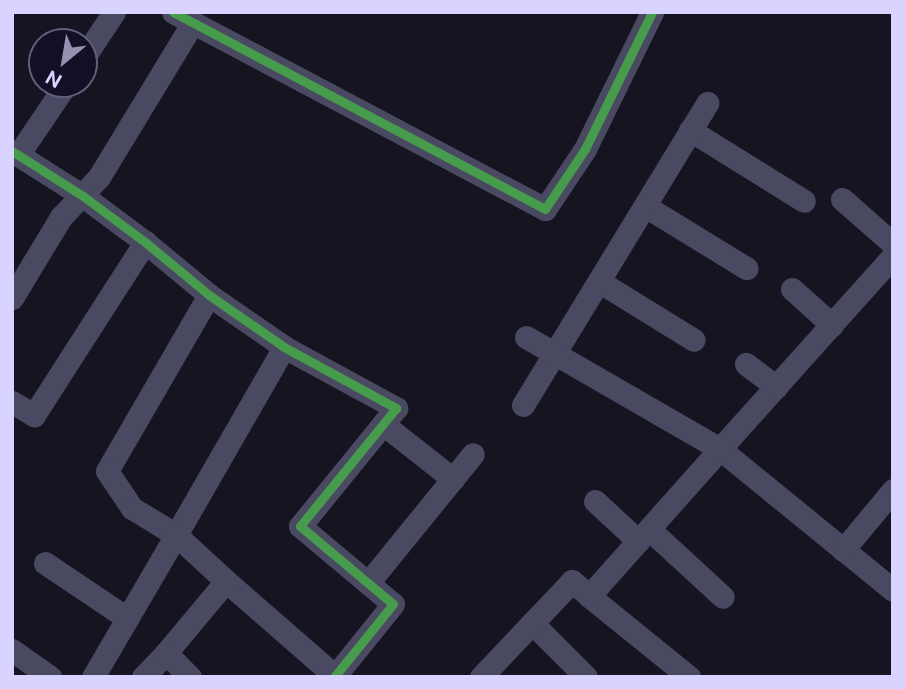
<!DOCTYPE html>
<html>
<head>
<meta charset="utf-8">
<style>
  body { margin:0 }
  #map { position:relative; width:905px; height:689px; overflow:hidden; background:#161421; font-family:"Public Sans",sans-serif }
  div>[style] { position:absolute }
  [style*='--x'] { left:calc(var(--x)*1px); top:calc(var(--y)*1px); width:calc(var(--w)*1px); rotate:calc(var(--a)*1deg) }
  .minor>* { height:23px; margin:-11.5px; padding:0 11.5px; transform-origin:11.5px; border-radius:11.5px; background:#4a4962 }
  .cycleway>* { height:9px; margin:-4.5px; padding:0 4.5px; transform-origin:4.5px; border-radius:4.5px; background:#469c4c }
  span { translate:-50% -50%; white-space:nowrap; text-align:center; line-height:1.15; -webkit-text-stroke:7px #130f26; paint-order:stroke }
  .frame { position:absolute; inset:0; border:14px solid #d9d4ff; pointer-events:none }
  .north { position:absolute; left:28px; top:28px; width:70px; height:70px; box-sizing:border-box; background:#130f26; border:2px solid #625e7d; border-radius:50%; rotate:210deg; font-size:19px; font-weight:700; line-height:28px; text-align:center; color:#d9d4ff }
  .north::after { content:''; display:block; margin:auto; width:24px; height:32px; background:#9591b1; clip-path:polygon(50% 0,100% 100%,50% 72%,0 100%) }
</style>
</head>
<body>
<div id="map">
  <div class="minor">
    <i style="--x:173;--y:12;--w:421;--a:27.9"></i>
    <i style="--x:545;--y:209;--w:72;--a:-56.3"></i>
    <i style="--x:585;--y:149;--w:153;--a:-63.9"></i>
    <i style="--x:84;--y:57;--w:54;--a:-56.3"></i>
    <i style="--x:690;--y:130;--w:134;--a:31.9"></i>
    <i style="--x:12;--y:151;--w:84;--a:32.4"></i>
    <i style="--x:83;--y:196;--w:77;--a:36.6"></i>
    <i style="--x:145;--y:242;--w:83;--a:39.6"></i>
    <i style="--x:209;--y:295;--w:91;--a:34.7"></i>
    <i style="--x:284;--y:347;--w:128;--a:28.6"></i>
    <i style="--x:396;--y:408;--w:152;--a:129.1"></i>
    <i style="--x:300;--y:526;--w:121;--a:40"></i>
    <i style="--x:393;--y:604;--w:92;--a:128.9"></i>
    <i style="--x:18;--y:155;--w:86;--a:-55.9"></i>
    <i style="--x:842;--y:199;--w:68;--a:41.4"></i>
    <i style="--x:645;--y:206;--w:119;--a:31.5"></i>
    <i style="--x:893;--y:256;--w:259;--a:131.9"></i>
    <i style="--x:720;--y:449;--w:223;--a:39.2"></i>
    <i style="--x:600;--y:282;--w:110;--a:31.7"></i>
    <i style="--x:792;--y:289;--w:54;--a:42"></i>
    <i style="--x:209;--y:295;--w:203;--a:120.1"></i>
    <i style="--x:107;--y:471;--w:45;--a:56"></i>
    <i style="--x:132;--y:508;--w:52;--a:31.5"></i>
    <i style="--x:176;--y:535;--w:217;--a:-60.1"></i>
    <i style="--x:12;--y:298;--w:95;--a:-58.8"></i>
    <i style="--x:61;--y:217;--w:55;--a:-46.5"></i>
    <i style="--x:99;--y:177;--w:179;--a:-58.7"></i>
    <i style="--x:746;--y:364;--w:38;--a:37"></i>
    <i style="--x:12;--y:402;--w:26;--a:31"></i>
    <i style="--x:34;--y:415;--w:206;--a:-57.3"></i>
    <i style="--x:523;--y:405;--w:354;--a:-58.6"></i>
    <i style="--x:383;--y:424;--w:89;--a:38.2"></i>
    <i style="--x:595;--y:501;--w:59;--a:42.9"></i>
    <i style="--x:649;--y:529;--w:100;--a:42.6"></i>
    <i style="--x:843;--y:550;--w:78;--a:-50.2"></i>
    <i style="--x:45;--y:563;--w:99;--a:33.9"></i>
    <i style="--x:226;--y:581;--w:146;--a:41.1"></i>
    <i style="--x:368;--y:583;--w:166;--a:-50.9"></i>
    <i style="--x:589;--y:596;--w:129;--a:39"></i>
    <i style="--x:532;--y:623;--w:76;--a:45"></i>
    <i style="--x:12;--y:650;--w:47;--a:35.4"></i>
    <i style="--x:93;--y:677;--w:164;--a:-59.7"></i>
    <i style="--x:176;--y:535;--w:68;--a:42.6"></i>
    <i style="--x:226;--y:581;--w:94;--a:129.8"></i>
    <i style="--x:143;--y:677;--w:33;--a:-46"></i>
    <i style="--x:166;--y:653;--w:34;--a:45"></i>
    <i style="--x:481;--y:677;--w:132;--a:-46.5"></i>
    <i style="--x:572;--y:581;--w:23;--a:41"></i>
    <i style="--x:589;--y:596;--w:197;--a:-48.3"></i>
    <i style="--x:720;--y:449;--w:224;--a:-150"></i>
  </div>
  <div class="cycleway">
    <i style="--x:173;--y:12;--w:421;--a:27.9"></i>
    <i style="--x:545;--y:209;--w:72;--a:-56.3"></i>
    <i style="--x:585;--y:149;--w:153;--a:-63.9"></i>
    <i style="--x:12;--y:151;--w:84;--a:32.4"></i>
    <i style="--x:83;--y:196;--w:77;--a:36.6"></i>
    <i style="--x:145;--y:242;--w:83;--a:39.6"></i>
    <i style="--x:209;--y:295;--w:91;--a:34.7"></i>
    <i style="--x:284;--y:347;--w:128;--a:28.6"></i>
    <i style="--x:396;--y:408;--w:152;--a:129.1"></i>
    <i style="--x:300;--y:526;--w:121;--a:40"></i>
    <i style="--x:393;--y:604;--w:92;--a:128.9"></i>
  </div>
  <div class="frame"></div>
  <div class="north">N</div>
</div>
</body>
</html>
